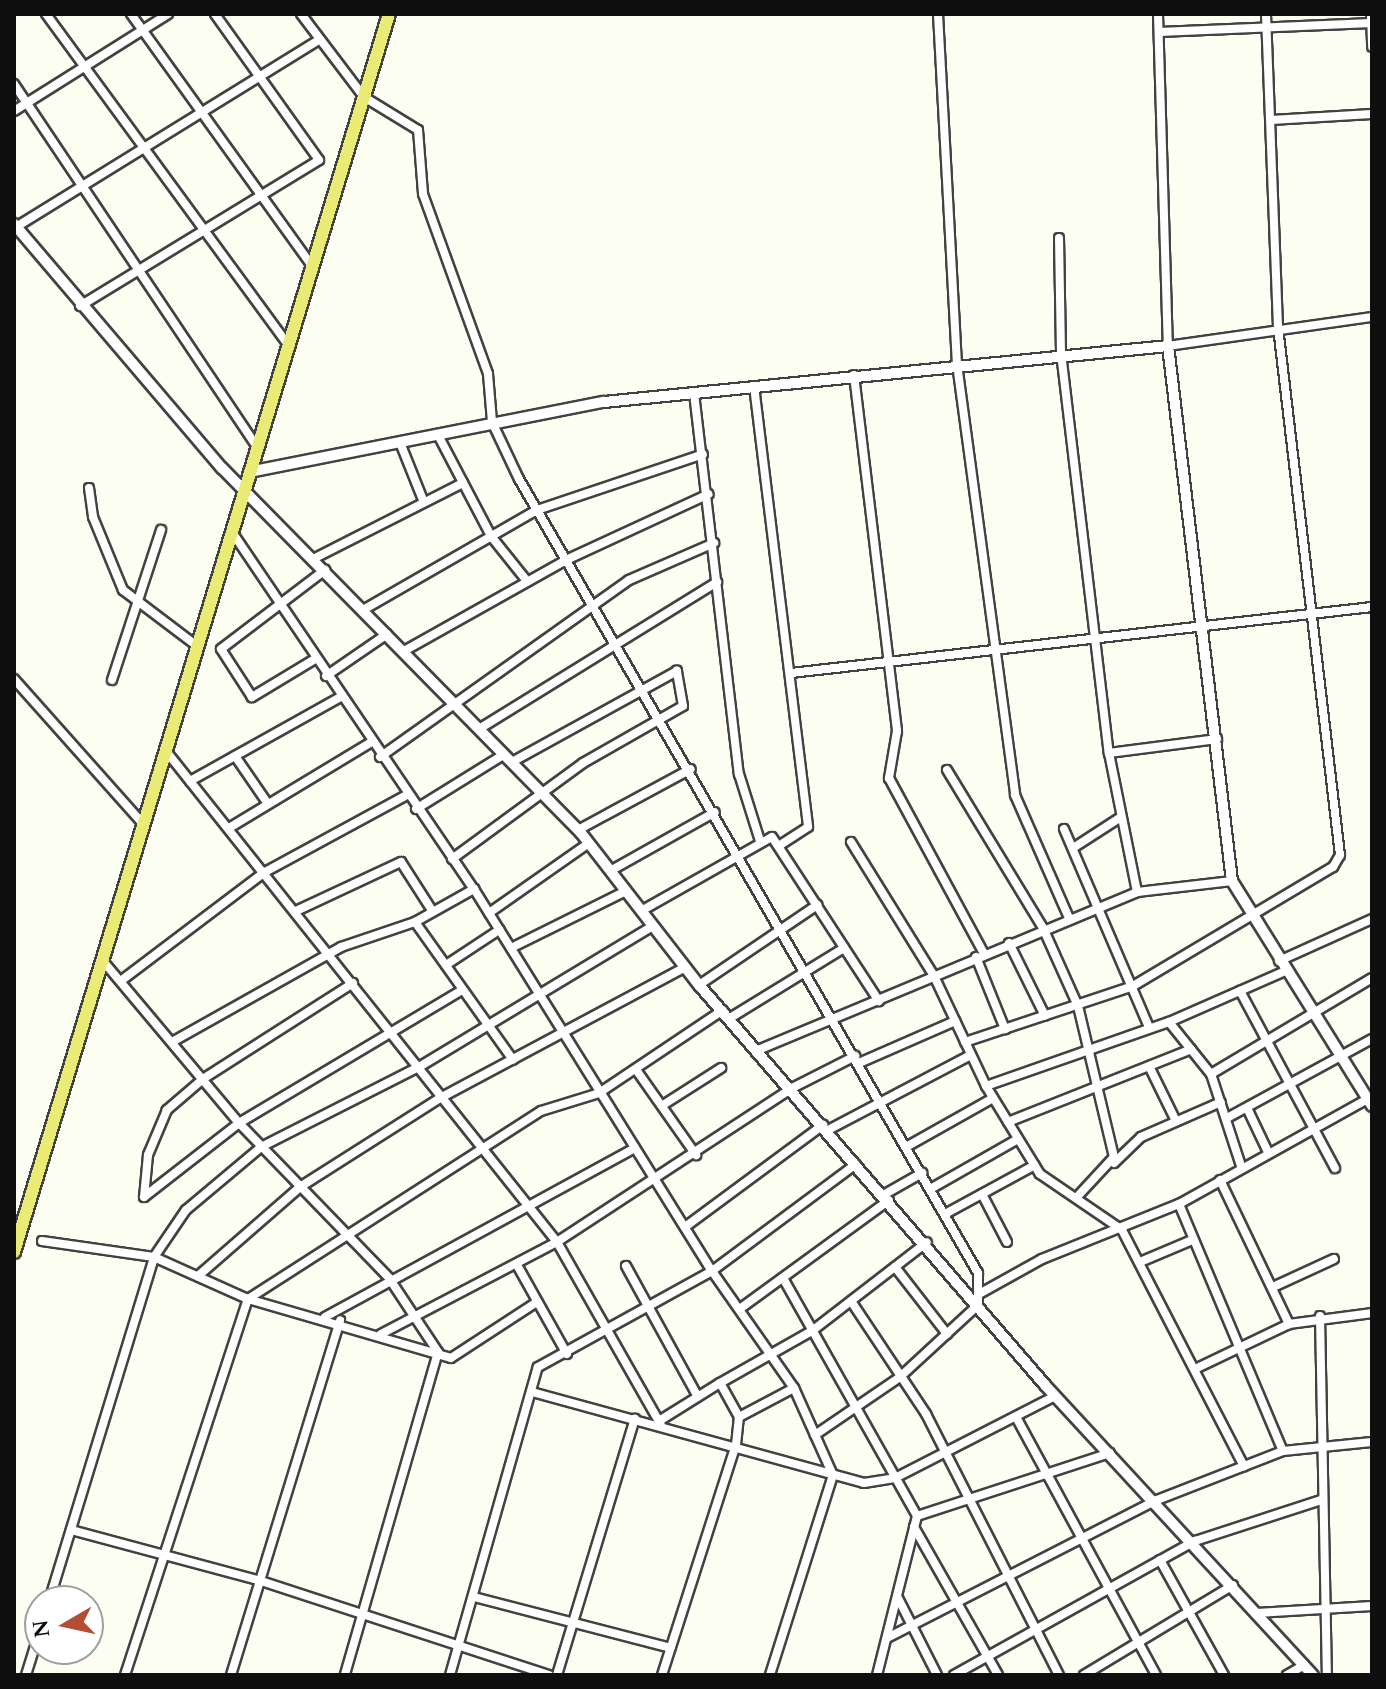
<!DOCTYPE html>
<html>
<head>
<meta charset="utf-8">
<style>
  body { margin:0 }
  #map { position:relative; width:1386px; height:1689px; overflow:hidden; background:#fdfef2; font-family:Spectral,serif }
  div>[style] { position:absolute }
  [style*='--x'] { left:calc(var(--x)*1px); top:calc(var(--y)*1px); width:calc(var(--w)*1px); rotate:calc(var(--a)*1deg) }
  .roads { filter:drop-shadow(2px 0 #424242) drop-shadow(-2px 0 #424242) drop-shadow(0 2px #424242) drop-shadow(0 -2px #424242) }
  .minor>* { height:8px; margin:-4px; padding:0 4px; transform-origin:4px; border-radius:4px; background:#fff }
  .tertiary>* { height:10px; margin:-5px; padding:0 5px; transform-origin:5px; border-radius:5px; background:#fff }
  .primary>* { height:12px; margin:-6px; padding:0 6px; transform-origin:6px; border-radius:6px; background:#eaeb74 }
  span { translate:-50% -50%; white-space:nowrap; text-align:center; line-height:1.15; -webkit-text-stroke:8px #fff; paint-order:stroke }
  .frame { position:absolute; inset:0; border:16px solid #0f0f0f; pointer-events:none }
  .north { position:absolute; left:24px; top:1585px; width:80px; height:80px; box-sizing:border-box; background:#fff; border:2px solid #9f9f9f; border-radius:50%; rotate:261deg; font-size:22px; font-weight:700; line-height:32px; text-align:center; color:#0f0f0f }
  .north::after { content:''; display:block; margin:auto; width:28px; height:36px; background:#b14e34; clip-path:polygon(50% 0,100% 100%,50% 72%,0 100%) }
</style>
</head>
<body>
<div id="map">
  <div class="roads">
    <div class="minor">
      <i style="--x:46;--y:14;--w:408;--a:53.8"></i>
      <i style="--x:131;--y:14;--w:310;--a:54.3"></i>
      <i style="--x:301;--y:14;--w:104;--a:52.8"></i>
      <i style="--x:364;--y:97;--w:63;--a:31.4"></i>
      <i style="--x:418;--y:130;--w:64;--a:85.5"></i>
      <i style="--x:423;--y:194;--w:191;--a:70.1"></i>
      <i style="--x:488;--y:374;--w:48;--a:85.2"></i>
      <i style="--x:492;--y:422;--w:63;--a:64.7"></i>
      <i style="--x:519;--y:479;--w:917;--a:59.97"></i>
      <i style="--x:978;--y:1273;--w:32;--a:90"></i>
      <i style="--x:978;--y:1305;--w:106;--a:137.3"></i>
      <i style="--x:900;--y:1377;--w:103;--a:145.7"></i>
      <i style="--x:938;--y:14;--w:351;--a:86.9"></i>
      <i style="--x:957;--y:364;--w:435;--a:82.3"></i>
      <i style="--x:1015;--y:795;--w:134;--a:66.3"></i>
      <i style="--x:1158;--y:14;--w:332;--a:88.3"></i>
      <i style="--x:1168;--y:346;--w:206;--a:-8.1"></i>
      <i style="--x:1371;--y:14;--w:33;--a:88"></i>
      <i style="--x:1159;--y:32;--w:213;--a:-2.4"></i>
      <i style="--x:14;--y:84;--w:437;--a:56.2"></i>
      <i style="--x:14;--y:111;--w:182;--a:-32.2"></i>
      <i style="--x:1271;--y:120;--w:101;--a:-3.4"></i>
      <i style="--x:16;--y:227;--w:357;--a:-31.7"></i>
      <i style="--x:1059;--y:238;--w:115;--a:89"></i>
      <i style="--x:1061;--y:353;--w:403;--a:83.2"></i>
      <i style="--x:1109;--y:753;--w:142;--a:78.6"></i>
      <i style="--x:80;--y:306;--w:280;--a:-31.4"></i>
      <i style="--x:319;--y:160;--w:179;--a:-125.5"></i>
      <i style="--x:854;--y:375;--w:359;--a:83.1"></i>
      <i style="--x:897;--y:731;--w:48;--a:99.7"></i>
      <i style="--x:889;--y:778;--w:200;--a:61.6"></i>
      <i style="--x:754;--y:386;--w:444;--a:83"></i>
      <i style="--x:808;--y:827;--w:33;--a:147"></i>
      <i style="--x:694;--y:393;--w:384;--a:83.3"></i>
      <i style="--x:739;--y:774;--w:70;--a:72.6"></i>
      <i style="--x:438;--y:435;--w:114;--a:62.3"></i>
      <i style="--x:491;--y:536;--w:58;--a:51.3"></i>
      <i style="--x:401;--y:445;--w:59;--a:68.2"></i>
      <i style="--x:89;--y:488;--w:29;--a:82"></i>
      <i style="--x:93;--y:517;--w:79;--a:67.7"></i>
      <i style="--x:123;--y:590;--w:93;--a:37.1"></i>
      <i style="--x:232;--y:532;--w:431;--a:55.9"></i>
      <i style="--x:474;--y:889;--w:450;--a:58.1"></i>
      <i style="--x:712;--y:1271;--w:143;--a:55"></i>
      <i style="--x:794;--y:1388;--w:95;--a:65.9"></i>
      <i style="--x:833;--y:1475;--w:210;--a:107.5"></i>
      <i style="--x:315;--y:558;--w:166;--a:-26.9"></i>
      <i style="--x:363;--y:610;--w:201;--a:-29.9"></i>
      <i style="--x:537;--y:510;--w:175;--a:-18.6"></i>
      <i style="--x:404;--y:651;--w:186;--a:-29.3"></i>
      <i style="--x:566;--y:560;--w:157;--a:-24.8"></i>
      <i style="--x:315;--y:659;--w:74;--a:148.9"></i>
      <i style="--x:252;--y:697;--w:57;--a:-122.9"></i>
      <i style="--x:221;--y:649;--w:131;--a:-37.2"></i>
      <i style="--x:791;--y:673;--w:585;--a:-6.48"></i>
      <i style="--x:326;--y:676;--w:74;--a:-34.5"></i>
      <i style="--x:14;--y:679;--w:195;--a:48.3"></i>
      <i style="--x:112;--y:680;--w:158;--a:-71.9"></i>
      <i style="--x:479;--y:729;--w:280;--a:-31.7"></i>
      <i style="--x:166;--y:751;--w:628;--a:51.47"></i>
      <i style="--x:557;--y:1242;--w:210;--a:60.4"></i>
      <i style="--x:1109;--y:753;--w:109;--a:-7.4"></i>
      <i style="--x:235;--y:756;--w:58;--a:55.5"></i>
      <i style="--x:380;--y:757;--w:305;--a:-35.4"></i>
      <i style="--x:629;--y:580;--w:93;--a:-23.5"></i>
      <i style="--x:947;--y:770;--w:185;--a:58.7"></i>
      <i style="--x:1043;--y:928;--w:85;--a:65.8"></i>
      <i style="--x:1078;--y:1006;--w:155;--a:76.6"></i>
      <i style="--x:1114;--y:1157;--w:54;--a:132.8"></i>
      <i style="--x:190;--y:781;--w:172;--a:-29.2"></i>
      <i style="--x:416;--y:809;--w:102;--a:-31.8"></i>
      <i style="--x:229;--y:828;--w:165;--a:-31.1"></i>
      <i style="--x:1064;--y:829;--w:213;--a:66.8"></i>
      <i style="--x:578;--y:830;--w:128;--a:-28.4"></i>
      <i style="--x:851;--y:842;--w:158;--a:58.2"></i>
      <i style="--x:934;--y:976;--w:122;--a:64.7"></i>
      <i style="--x:986;--y:1086;--w:103;--a:58.5"></i>
      <i style="--x:1040;--y:1174;--w:99;--a:34.3"></i>
      <i style="--x:1122;--y:1230;--w:266;--a:62.7"></i>
      <i style="--x:1073;--y:848;--w:57;--a:-32.9"></i>
      <i style="--x:452;--y:859;--w:162;--a:-36.2"></i>
      <i style="--x:583;--y:763;--w:115;--a:-29.7"></i>
      <i style="--x:683;--y:706;--w:36;--a:-100"></i>
      <i style="--x:677;--y:671;--w:188;--a:151.1"></i>
      <i style="--x:610;--y:871;--w:120;--a:-29.3"></i>
      <i style="--x:296;--y:911;--w:116;--a:-25"></i>
      <i style="--x:401;--y:862;--w:59;--a:57.4"></i>
      <i style="--x:641;--y:911;--w:150;--a:-29.5"></i>
      <i style="--x:772;--y:837;--w:196;--a:56.9"></i>
      <i style="--x:489;--y:913;--w:122;--a:-35"></i>
      <i style="--x:415;--y:922;--w:169;--a:54.6"></i>
      <i style="--x:1009;--y:943;--w:81;--a:63.7"></i>
      <i style="--x:511;--y:948;--w:128;--a:-26.4"></i>
      <i style="--x:976;--y:957;--w:78;--a:68.1"></i>
      <i style="--x:103;--y:961;--w:212;--a:50"></i>
      <i style="--x:239;--y:1123;--w:216;--a:45.9"></i>
      <i style="--x:389;--y:1278;--w:89;--a:56.5"></i>
      <i style="--x:438;--y:1352;--w:336;--a:106.1"></i>
      <i style="--x:1279;--y:961;--w:102;--a:-24.3"></i>
      <i style="--x:446;--y:965;--w:64;--a:-33.4"></i>
      <i style="--x:122;--y:980;--w:179;--a:-37.1"></i>
      <i style="--x:265;--y:872;--w:159;--a:-28.5"></i>
      <i style="--x:353;--y:983;--w:178;--a:147.4"></i>
      <i style="--x:203;--y:1079;--w:48;--a:139.3"></i>
      <i style="--x:167;--y:1110;--w:49;--a:112.9"></i>
      <i style="--x:148;--y:1155;--w:42;--a:95.4"></i>
      <i style="--x:144;--y:1197;--w:120;--a:-37.9"></i>
      <i style="--x:239;--y:1123;--w:260;--a:-30.8"></i>
      <i style="--x:699;--y:985;--w:143;--a:-34.1"></i>
      <i style="--x:1240;--y:991;--w:201;--a:61.8"></i>
      <i style="--x:730;--y:1018;--w:134;--a:-31.6"></i>
      <i style="--x:1169;--y:1022;--w:67;--a:51.1"></i>
      <i style="--x:1211;--y:1074;--w:97;--a:71.9"></i>
      <i style="--x:172;--y:1042;--w:194;--a:-29.3"></i>
      <i style="--x:341;--y:947;--w:78;--a:-18.7"></i>
      <i style="--x:415;--y:922;--w:68;--a:-29.2"></i>
      <i style="--x:965;--y:1042;--w:177;--a:-18.4"></i>
      <i style="--x:1133;--y:986;--w:233;--a:-30.8"></i>
      <i style="--x:1333;--y:867;--w:14;--a:-60"></i>
      <i style="--x:1340;--y:855;--w:532;--a:-96.7"></i>
      <i style="--x:1278;--y:327;--w:313;--a:-92.2"></i>
      <i style="--x:758;--y:1050;--w:411;--a:-22.6"></i>
      <i style="--x:1137;--y:892;--w:96;--a:-6.6"></i>
      <i style="--x:859;--y:1063;--w:105;--a:-23.6"></i>
      <i style="--x:1149;--y:1066;--w:59;--a:63.9"></i>
      <i style="--x:637;--y:1071;--w:103;--a:54.9"></i>
      <i style="--x:1211;--y:1074;--w:187;--a:-30.8"></i>
      <i style="--x:986;--y:1086;--w:194;--a:-19.3"></i>
      <i style="--x:1169;--y:1022;--w:127;--a:-23.7"></i>
      <i style="--x:663;--y:1105;--w:69;--a:-32.5"></i>
      <i style="--x:1247;--y:1108;--w:49;--a:64.5"></i>
      <i style="--x:1227;--y:1118;--w:165;--a:-28.6"></i>
      <i style="--x:1008;--y:1122;--w:197;--a:-21.7"></i>
      <i style="--x:828;--y:1130;--w:161;--a:-27.7"></i>
      <i style="--x:906;--y:1147;--w:100;--a:-29.4"></i>
      <i style="--x:1114;--y:1163;--w:37;--a:-44"></i>
      <i style="--x:1141;--y:1137;--w:87;--a:-23.6"></i>
      <i style="--x:1220;--y:1180;--w:160;--a:64.4"></i>
      <i style="--x:932;--y:1188;--w:99;--a:-29.7"></i>
      <i style="--x:885;--y:1194;--w:43;--a:-29.6"></i>
      <i style="--x:982;--y:1194;--w:54;--a:62.5"></i>
      <i style="--x:1179;--y:1204;--w:268;--a:67.2"></i>
      <i style="--x:945;--y:1214;--w:102;--a:-28.6"></i>
      <i style="--x:685;--y:1227;--w:172;--a:-36.5"></i>
      <i style="--x:42;--y:1241;--w:113;--a:8.1"></i>
      <i style="--x:154;--y:1257;--w:103;--a:24.1"></i>
      <i style="--x:248;--y:1299;--w:211;--a:16.2"></i>
      <i style="--x:451;--y:1358;--w:103;--a:-33.1"></i>
      <i style="--x:1140;--y:1262;--w:56;--a:-22.9"></i>
      <i style="--x:517;--y:1265;--w:102;--a:60.7"></i>
      <i style="--x:626;--y:1266;--w:149;--a:61.2"></i>
      <i style="--x:895;--y:1267;--w:85;--a:52.2"></i>
      <i style="--x:198;--y:1276;--w:135;--a:-41.1"></i>
      <i style="--x:300;--y:1187;--w:168;--a:-32.4"></i>
      <i style="--x:442;--y:1097;--w:276;--a:-28.1"></i>
      <i style="--x:783;--y:1278;--w:273;--a:60.6"></i>
      <i style="--x:917;--y:1516;--w:164;--a:104.1"></i>
      <i style="--x:1273;--y:1287;--w:67;--a:-24.7"></i>
      <i style="--x:979;--y:1294;--w:72;--a:-29.1"></i>
      <i style="--x:1042;--y:1259;--w:148;--a:-21.9"></i>
      <i style="--x:1179;--y:1204;--w:220;--a:-29.1"></i>
      <i style="--x:851;--y:1301;--w:136;--a:56.4"></i>
      <i style="--x:926;--y:1414;--w:293;--a:63"></i>
      <i style="--x:741;--y:1308;--w:183;--a:-36.1"></i>
      <i style="--x:1320;--y:1316;--w:359;--a:88.9"></i>
      <i style="--x:325;--y:1317;--w:353;--a:-28.6"></i>
      <i style="--x:381;--y:1334;--w:199;--a:-27.6"></i>
      <i style="--x:557;--y:1242;--w:281;--a:-33.2"></i>
      <i style="--x:792;--y:1088;--w:71;--a:-26.9"></i>
      <i style="--x:1195;--y:1369;--w:104;--a:-25.6"></i>
      <i style="--x:1289;--y:1324;--w:84;--a:-7.5"></i>
      <i style="--x:532;--y:1392;--w:344;--a:15.3"></i>
      <i style="--x:864;--y:1483;--w:31;--a:-9"></i>
      <i style="--x:895;--y:1478;--w:180;--a:-27.1"></i>
      <i style="--x:739;--y:1417;--w:62;--a:-27.8"></i>
      <i style="--x:1016;--y:1417;--w:294;--a:61.5"></i>
      <i style="--x:659;--y:1421;--w:72;--a:-31.9"></i>
      <i style="--x:917;--y:1516;--w:203;--a:-18.1"></i>
      <i style="--x:914;--y:1527;--w:170;--a:60.4"></i>
      <i style="--x:71;--y:1530;--w:194;--a:15"></i>
      <i style="--x:258;--y:1580;--w:306;--a:18.1"></i>
      <i style="--x:1160;--y:1560;--w:132;--a:60.9"></i>
      <i style="--x:474;--y:1597;--w:203;--a:14.5"></i>
      <i style="--x:898;--y:1598;--w:86;--a:63.1"></i>
      <i style="--x:49;--y:1601;--w:360;--a:-73"></i>
      <i style="--x:154;--y:1257;--w:57;--a:-55.8"></i>
      <i style="--x:186;--y:1210;--w:98;--a:-40"></i>
      <i style="--x:261;--y:1147;--w:177;--a:-26.9"></i>
      <i style="--x:419;--y:1067;--w:273;--a:-31.1"></i>
      <i style="--x:1257;--y:1613;--w:115;--a:-3.5"></i>
      <i style="--x:887;--y:1638;--w:303;--a:-27.1"></i>
      <i style="--x:1157;--y:1500;--w:135;--a:-21.3"></i>
      <i style="--x:1283;--y:1451;--w:89;--a:-5.8"></i>
      <i style="--x:26;--y:1675;--w:47;--a:-72.7"></i>
      <i style="--x:125;--y:1675;--w:396;--a:-71.9"></i>
      <i style="--x:248;--y:1299;--w:348;--a:-32.7"></i>
      <i style="--x:541;--y:1111;--w:61;--a:-17.2"></i>
      <i style="--x:599;--y:1093;--w:149;--a:-33.8"></i>
      <i style="--x:231;--y:1675;--w:371;--a:-72.9"></i>
      <i style="--x:450;--y:1675;--w:320;--a:-74.1"></i>
      <i style="--x:538;--y:1367;--w:199;--a:-28.9"></i>
      <i style="--x:712;--y:1271;--w:179;--a:-36.6"></i>
      <i style="--x:557;--y:1675;--w:268;--a:-73.1"></i>
      <i style="--x:662;--y:1675;--w:242;--a:-72.2"></i>
      <i style="--x:736;--y:1445;--w:28;--a:-84"></i>
      <i style="--x:739;--y:1417;--w:39;--a:-119"></i>
      <i style="--x:720;--y:1383;--w:106;--a:-29.5"></i>
      <i style="--x:812;--y:1331;--w:145;--a:-37.7"></i>
      <i style="--x:954;--y:1675;--w:276;--a:-29.1"></i>
      <i style="--x:1195;--y:1541;--w:133;--a:-18"></i>
      <i style="--x:1084;--y:1675;--w:174;--a:-31.1"></i>
      <i style="--x:1287;--y:1675;--w:20;--a:-30"></i>
    </div>
    <div class="tertiary">
      <i style="--x:14;--y:224;--w:321;--a:49.6"></i>
      <i style="--x:222;--y:468;--w:512;--a:45.47"></i>
      <i style="--x:581;--y:833;--w:192;--a:52.2"></i>
      <i style="--x:699;--y:985;--w:529;--a:49.14"></i>
      <i style="--x:1045;--y:1385;--w:395;--a:47.3"></i>
      <i style="--x:249;--y:472;--w:362;--a:-11.2"></i>
      <i style="--x:604;--y:402;--w:567;--a:-5.67"></i>
      <i style="--x:1168;--y:346;--w:539;--a:83.18"></i>
      <i style="--x:1232;--y:881;--w:265;--a:58.1"></i>
    </div>
    <div class="primary">
      <i style="--x:14;--y:1252;--w:1294;--a:-73.15"></i>
    </div>
  </div>
  <div class="frame"></div>
  <div class="north">N</div>
</div>
</body>
</html>
